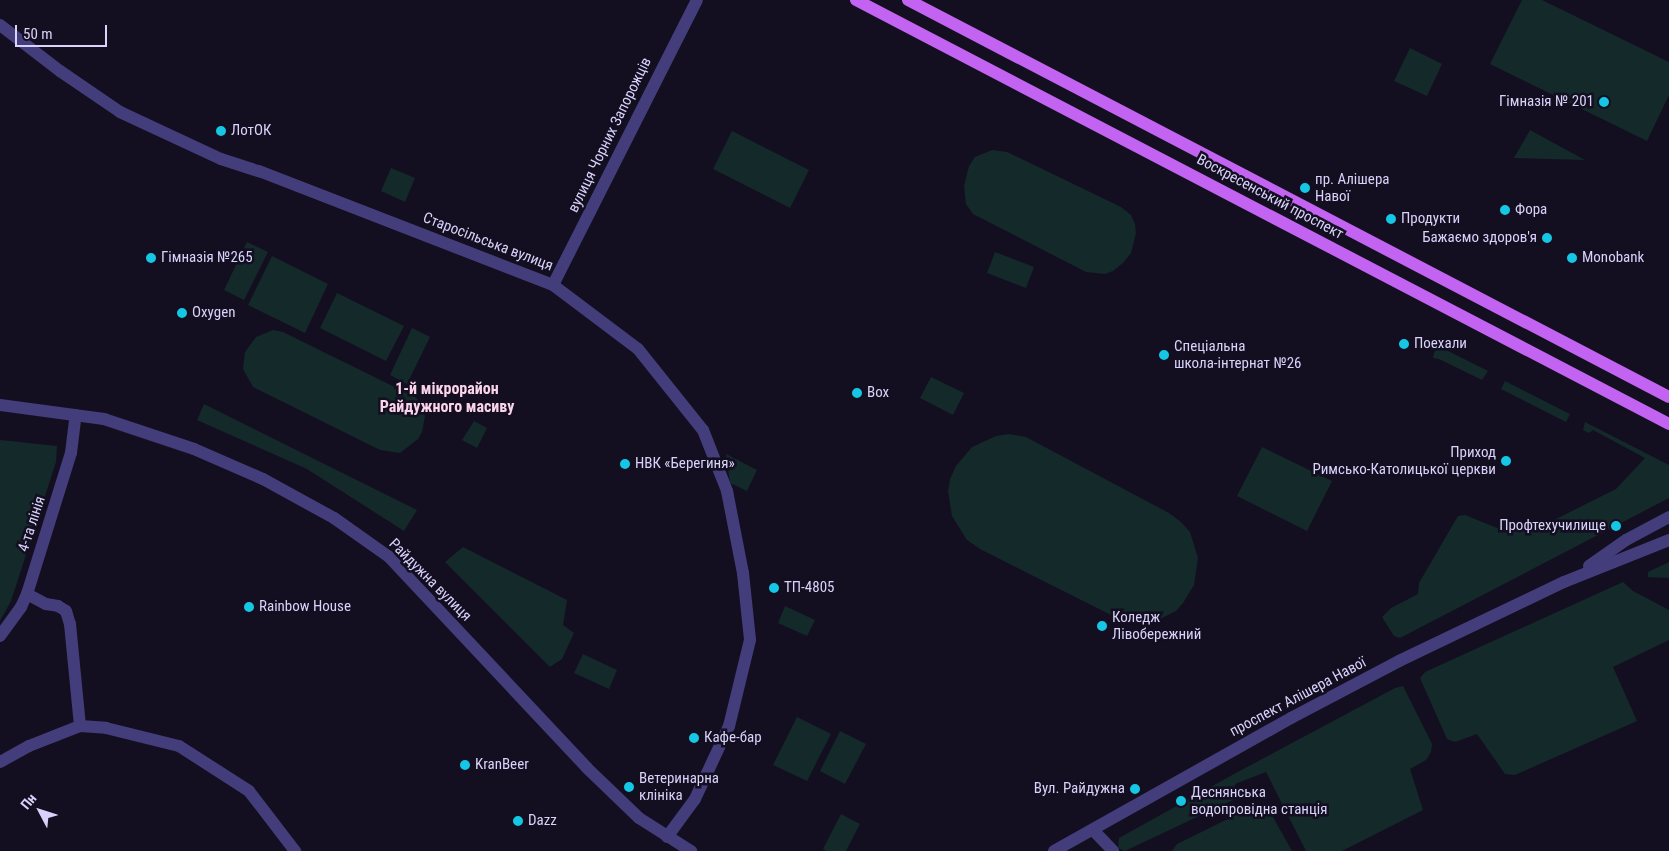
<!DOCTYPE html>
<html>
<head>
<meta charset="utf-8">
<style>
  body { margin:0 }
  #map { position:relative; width:1669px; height:851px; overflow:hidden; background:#130f20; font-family:"Roboto Condensed",sans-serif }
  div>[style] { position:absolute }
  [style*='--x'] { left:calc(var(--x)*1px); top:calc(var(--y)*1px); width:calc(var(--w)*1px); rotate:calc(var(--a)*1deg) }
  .green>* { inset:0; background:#13292a }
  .minor>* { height:12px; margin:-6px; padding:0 6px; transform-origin:6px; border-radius:6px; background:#433e7b }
  .tertiary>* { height:12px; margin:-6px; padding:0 6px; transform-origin:6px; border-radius:6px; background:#433e7b }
  .primary>* { height:12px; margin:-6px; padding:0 6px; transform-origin:6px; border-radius:6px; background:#c264f1 }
  .dots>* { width:14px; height:14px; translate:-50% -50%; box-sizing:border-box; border:2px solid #130f20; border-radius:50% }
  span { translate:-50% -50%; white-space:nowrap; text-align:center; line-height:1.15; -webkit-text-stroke:5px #130f20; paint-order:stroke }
  .poi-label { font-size:15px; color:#d9d3fb }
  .right { translate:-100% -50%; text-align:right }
  .left { translate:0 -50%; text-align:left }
  .street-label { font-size:15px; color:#d9d3fb }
  .neighbourhood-label { font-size:16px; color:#fbd4eb; font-weight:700 }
  .north { position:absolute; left:15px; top:786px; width:50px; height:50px; -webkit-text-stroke:4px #130f20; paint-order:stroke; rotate:310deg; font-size:14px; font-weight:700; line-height:20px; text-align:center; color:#d9d3fb }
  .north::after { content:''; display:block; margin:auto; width:18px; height:22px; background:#d9d3fb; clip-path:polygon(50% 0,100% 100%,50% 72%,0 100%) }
  .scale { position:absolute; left:15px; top:25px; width:92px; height:22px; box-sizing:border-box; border:2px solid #d9d3fb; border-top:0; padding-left:6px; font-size:15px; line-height:18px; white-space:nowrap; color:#d9d3fb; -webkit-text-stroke:4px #130f20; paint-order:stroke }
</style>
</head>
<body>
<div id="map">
  <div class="green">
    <i style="clip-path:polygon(1522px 0,1542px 0,1669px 62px,1669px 95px,1647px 141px,1490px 64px)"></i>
    <i style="clip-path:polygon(1410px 48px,1442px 64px,1427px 96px,1394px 81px)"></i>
    <i style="clip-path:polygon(1530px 130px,1585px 160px,1514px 158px)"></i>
    <i style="clip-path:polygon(732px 131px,809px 170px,790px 208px,713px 169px)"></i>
    <i style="clip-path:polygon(992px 150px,1007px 152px,1121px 207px,1131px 215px,1135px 224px,1136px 233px,1131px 253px,1123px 263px,1113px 271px,1105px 274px,1086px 272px,973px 214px,966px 204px,964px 186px,969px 166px,975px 157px)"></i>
    <i style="clip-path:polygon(391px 168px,415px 178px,405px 202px,381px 191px)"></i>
    <i style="clip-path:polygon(247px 242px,268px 252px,244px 300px,224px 290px)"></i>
    <i style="clip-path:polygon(995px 252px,1034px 267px,1026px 288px,987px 273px)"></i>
    <i style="clip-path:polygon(272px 256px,328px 284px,305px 333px,248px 305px)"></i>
    <i style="clip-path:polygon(337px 293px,404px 326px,386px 361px,320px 328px)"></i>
    <i style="clip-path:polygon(412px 328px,430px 337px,407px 384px,390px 375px)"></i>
    <i style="clip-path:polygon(273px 330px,283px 332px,415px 397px,420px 402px,425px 416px,422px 432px,418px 439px,400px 453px,380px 450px,253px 387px,243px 369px,245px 352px,256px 337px)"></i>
    <i style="clip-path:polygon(1438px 347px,1442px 348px,1488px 371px,1482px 380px,1439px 359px,1433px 358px,1435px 349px)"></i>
    <i style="clip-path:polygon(931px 377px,964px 393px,953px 415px,920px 398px)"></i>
    <i style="clip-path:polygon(1505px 381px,1570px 414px,1566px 422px,1501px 389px)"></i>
    <i style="clip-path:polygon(204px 404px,417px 510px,404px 531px,307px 469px,197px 420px)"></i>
    <i style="clip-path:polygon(474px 421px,487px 428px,477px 448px,462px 440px)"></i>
    <i style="clip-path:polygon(1585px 422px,1669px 465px,1669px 498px,1400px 638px,1394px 636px,1382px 617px,1391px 608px,1418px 594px,1419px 583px,1458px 516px,1465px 515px,1497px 528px,1532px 528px,1548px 523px,1616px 489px,1645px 458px,1593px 430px,1589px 433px,1583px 430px)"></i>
    <i style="clip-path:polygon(1009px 434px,1026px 437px,1169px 513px,1181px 522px,1190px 532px,1198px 558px,1194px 585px,1183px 603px,1176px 611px,1158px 620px,1144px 623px,1121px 620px,980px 549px,967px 540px,952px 516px,948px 491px,950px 479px,956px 466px,972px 447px,996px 436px)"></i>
    <i style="clip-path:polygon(0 440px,57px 446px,56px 462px,11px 601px,0 621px)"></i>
    <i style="clip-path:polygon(1262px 447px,1332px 481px,1307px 531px,1237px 496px)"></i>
    <i style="clip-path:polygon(726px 454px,757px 470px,747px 491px,730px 483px)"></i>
    <i style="clip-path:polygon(463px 547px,567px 600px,563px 625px,574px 633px,562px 659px,550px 667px,445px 562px)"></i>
    <i style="clip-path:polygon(1669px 562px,1669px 578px,1648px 577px,1648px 572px)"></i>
    <i style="clip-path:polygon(1623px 582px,1633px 591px,1669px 610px,1669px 640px,1613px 667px,1637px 721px,1515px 775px,1505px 774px,1477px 734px,1455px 742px,1447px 739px,1420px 678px,1425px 672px)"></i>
    <i style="clip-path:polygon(785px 606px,815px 620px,807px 636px,778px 623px)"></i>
    <i style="clip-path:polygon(583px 654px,617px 670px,609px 689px,574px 673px)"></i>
    <i style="clip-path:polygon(1403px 686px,1432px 744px,1431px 752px,1426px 760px,1410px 769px,1423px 810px,1342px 851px,1306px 851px,1266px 772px,1235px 784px,1235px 799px,1125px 851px,1118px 848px,1119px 838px,1234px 774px,1395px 688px)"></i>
    <i style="clip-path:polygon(797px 717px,831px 734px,807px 781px,773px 765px)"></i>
    <i style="clip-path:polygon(840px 731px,866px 744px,845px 784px,820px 771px)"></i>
    <i style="clip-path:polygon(1244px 811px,1262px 811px,1273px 817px,1292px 851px,1172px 851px,1177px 844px)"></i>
    <i style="clip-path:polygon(841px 814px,860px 824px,846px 851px,826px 851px,823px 849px)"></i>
  </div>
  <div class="minor">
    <i style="--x:0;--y:25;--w:76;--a:37.5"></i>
    <i style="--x:60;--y:71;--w:73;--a:34.3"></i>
    <i style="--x:120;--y:112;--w:111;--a:25"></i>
    <i style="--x:221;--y:159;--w:40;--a:18"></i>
    <i style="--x:259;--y:171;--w:315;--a:21.2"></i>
    <i style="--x:553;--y:285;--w:106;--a:37"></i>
    <i style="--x:638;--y:349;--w:104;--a:51.3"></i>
    <i style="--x:703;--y:430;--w:66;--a:68.5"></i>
    <i style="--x:727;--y:491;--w:84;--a:79"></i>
    <i style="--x:743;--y:573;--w:67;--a:84"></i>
    <i style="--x:750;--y:640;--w:89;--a:103.7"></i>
    <i style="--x:729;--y:726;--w:81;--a:115"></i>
    <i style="--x:695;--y:799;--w:47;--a:126.4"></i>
    <i style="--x:553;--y:285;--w:319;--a:-63.2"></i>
    <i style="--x:27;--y:594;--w:21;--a:28"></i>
    <i style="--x:46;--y:604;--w:12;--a:9"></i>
    <i style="--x:58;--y:606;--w:9;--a:32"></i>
    <i style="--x:66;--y:611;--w:14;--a:73"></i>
    <i style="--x:70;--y:624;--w:102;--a:84.4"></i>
    <i style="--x:0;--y:636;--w:36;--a:-54"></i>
    <i style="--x:21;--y:607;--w:14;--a:-65"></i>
    <i style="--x:27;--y:594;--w:148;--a:-72.7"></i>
    <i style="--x:71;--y:453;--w:38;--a:-83"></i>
    <i style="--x:0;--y:762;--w:33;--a:-29"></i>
    <i style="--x:29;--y:746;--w:55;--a:-21.4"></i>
    <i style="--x:80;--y:726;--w:26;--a:4"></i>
    <i style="--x:106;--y:728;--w:75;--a:13.9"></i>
    <i style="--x:179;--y:746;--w:83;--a:32.7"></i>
    <i style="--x:249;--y:791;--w:76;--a:52.5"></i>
    <i style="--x:1093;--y:830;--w:29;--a:46"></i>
  </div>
  <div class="tertiary">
    <i style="--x:0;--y:405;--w:105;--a:7.7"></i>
    <i style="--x:104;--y:419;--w:95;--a:18.4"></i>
    <i style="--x:194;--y:449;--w:75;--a:23.5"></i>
    <i style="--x:263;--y:479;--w:81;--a:28.8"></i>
    <i style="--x:334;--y:518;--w:67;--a:35.3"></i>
    <i style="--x:389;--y:557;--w:289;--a:46.8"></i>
    <i style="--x:587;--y:768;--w:72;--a:43.9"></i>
    <i style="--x:639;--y:818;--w:62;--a:32.4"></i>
    <i style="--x:1589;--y:566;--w:45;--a:-35.1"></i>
    <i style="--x:1626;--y:540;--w:49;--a:-28.1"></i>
    <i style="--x:1054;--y:851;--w:272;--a:-29.3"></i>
    <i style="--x:1291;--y:718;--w:122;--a:-27.8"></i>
    <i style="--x:1399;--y:661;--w:183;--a:-25.6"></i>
    <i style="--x:1564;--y:582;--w:113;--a:-21.8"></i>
  </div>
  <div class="primary">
    <i style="--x:856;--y:0;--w:917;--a:27.54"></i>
    <i style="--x:908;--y:0;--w:858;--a:27.55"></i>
  </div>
  <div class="dots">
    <i style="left:1604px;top:102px;background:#15c7e4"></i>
    <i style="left:221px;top:131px;background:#15c7e4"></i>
    <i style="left:1305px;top:188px;background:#15c7e4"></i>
    <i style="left:1505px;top:210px;background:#15c7e4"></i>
    <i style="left:1391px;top:219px;background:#15c7e4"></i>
    <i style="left:1547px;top:238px;background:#15c7e4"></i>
    <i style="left:151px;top:258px;background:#15c7e4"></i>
    <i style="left:1572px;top:258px;background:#15c7e4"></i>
    <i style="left:182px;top:313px;background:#15c7e4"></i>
    <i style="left:1404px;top:344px;background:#15c7e4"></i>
    <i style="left:1164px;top:355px;background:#15c7e4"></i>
    <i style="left:857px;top:393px;background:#15c7e4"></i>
    <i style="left:1506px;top:461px;background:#15c7e4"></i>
    <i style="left:625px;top:464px;background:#15c7e4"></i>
    <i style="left:1616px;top:526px;background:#15c7e4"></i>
    <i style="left:774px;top:588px;background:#15c7e4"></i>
    <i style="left:249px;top:607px;background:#15c7e4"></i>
    <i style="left:1102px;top:626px;background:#15c7e4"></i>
    <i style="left:694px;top:738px;background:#15c7e4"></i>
    <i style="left:465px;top:765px;background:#15c7e4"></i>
    <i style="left:629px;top:787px;background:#15c7e4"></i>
    <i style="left:1135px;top:789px;background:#15c7e4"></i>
    <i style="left:1181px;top:801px;background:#15c7e4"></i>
    <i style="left:518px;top:821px;background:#15c7e4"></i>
  </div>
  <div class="poi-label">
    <span class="right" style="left:1594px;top:102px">Гімназія № 201</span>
    <span class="left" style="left:231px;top:131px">ЛотОК</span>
    <span class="left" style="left:1315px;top:188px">пр. Алішера<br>Навої</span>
    <span class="left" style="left:1515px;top:210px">Фора</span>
    <span class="left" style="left:1401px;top:219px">Продукти</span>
    <span class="right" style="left:1537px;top:238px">Бажаємо здоров'я</span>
    <span class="left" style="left:161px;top:258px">Гімназія №265</span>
    <span class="left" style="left:1582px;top:258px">Monobank</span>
    <span class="left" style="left:192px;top:313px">Oxygen</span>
    <span class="left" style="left:1414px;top:344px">Поехали</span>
    <span class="left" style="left:1174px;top:355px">Спеціальна<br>школа-інтернат №26</span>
    <span class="left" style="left:867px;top:393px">Box</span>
    <span class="right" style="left:1496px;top:461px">Приход<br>Римсько-Католицької церкви</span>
    <span class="left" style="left:635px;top:464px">НВК «Берегиня»</span>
    <span class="right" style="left:1606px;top:526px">Профтехучилище</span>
    <span class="left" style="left:784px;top:588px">ТП-4805</span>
    <span class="left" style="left:259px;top:607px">Rainbow House</span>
    <span class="left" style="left:1112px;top:626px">Коледж<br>Лівобережний</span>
    <span class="left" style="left:704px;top:738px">Кафе-бар</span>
    <span class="left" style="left:475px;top:765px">KranBeer</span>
    <span class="left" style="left:639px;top:787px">Ветеринарна<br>клініка</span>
    <span class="right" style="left:1125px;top:789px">Вул. Райдужна</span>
    <span class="left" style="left:1191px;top:801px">Деснянська<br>водопровідна станція</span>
    <span class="left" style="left:528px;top:821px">Dazz</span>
  </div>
  <div class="street-label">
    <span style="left:610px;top:135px;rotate:-64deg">вулиця Чорних Запорожців</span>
    <span style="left:1270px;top:197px;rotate:28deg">Воскресенський проспект</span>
    <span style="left:488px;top:242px;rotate:21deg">Старосільська вулиця</span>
    <span style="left:32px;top:524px;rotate:-72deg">4-та лінія</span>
    <span style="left:430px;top:580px;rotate:45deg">Райдужна вулиця</span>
    <span style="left:1298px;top:697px;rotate:-28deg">проспект Алішера Навої</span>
  </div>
  <div class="neighbourhood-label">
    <span style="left:447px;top:398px">1-й мікрорайон<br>Райдужного масиву</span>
  </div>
  <div class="north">Пн</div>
  <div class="scale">50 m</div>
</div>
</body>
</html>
